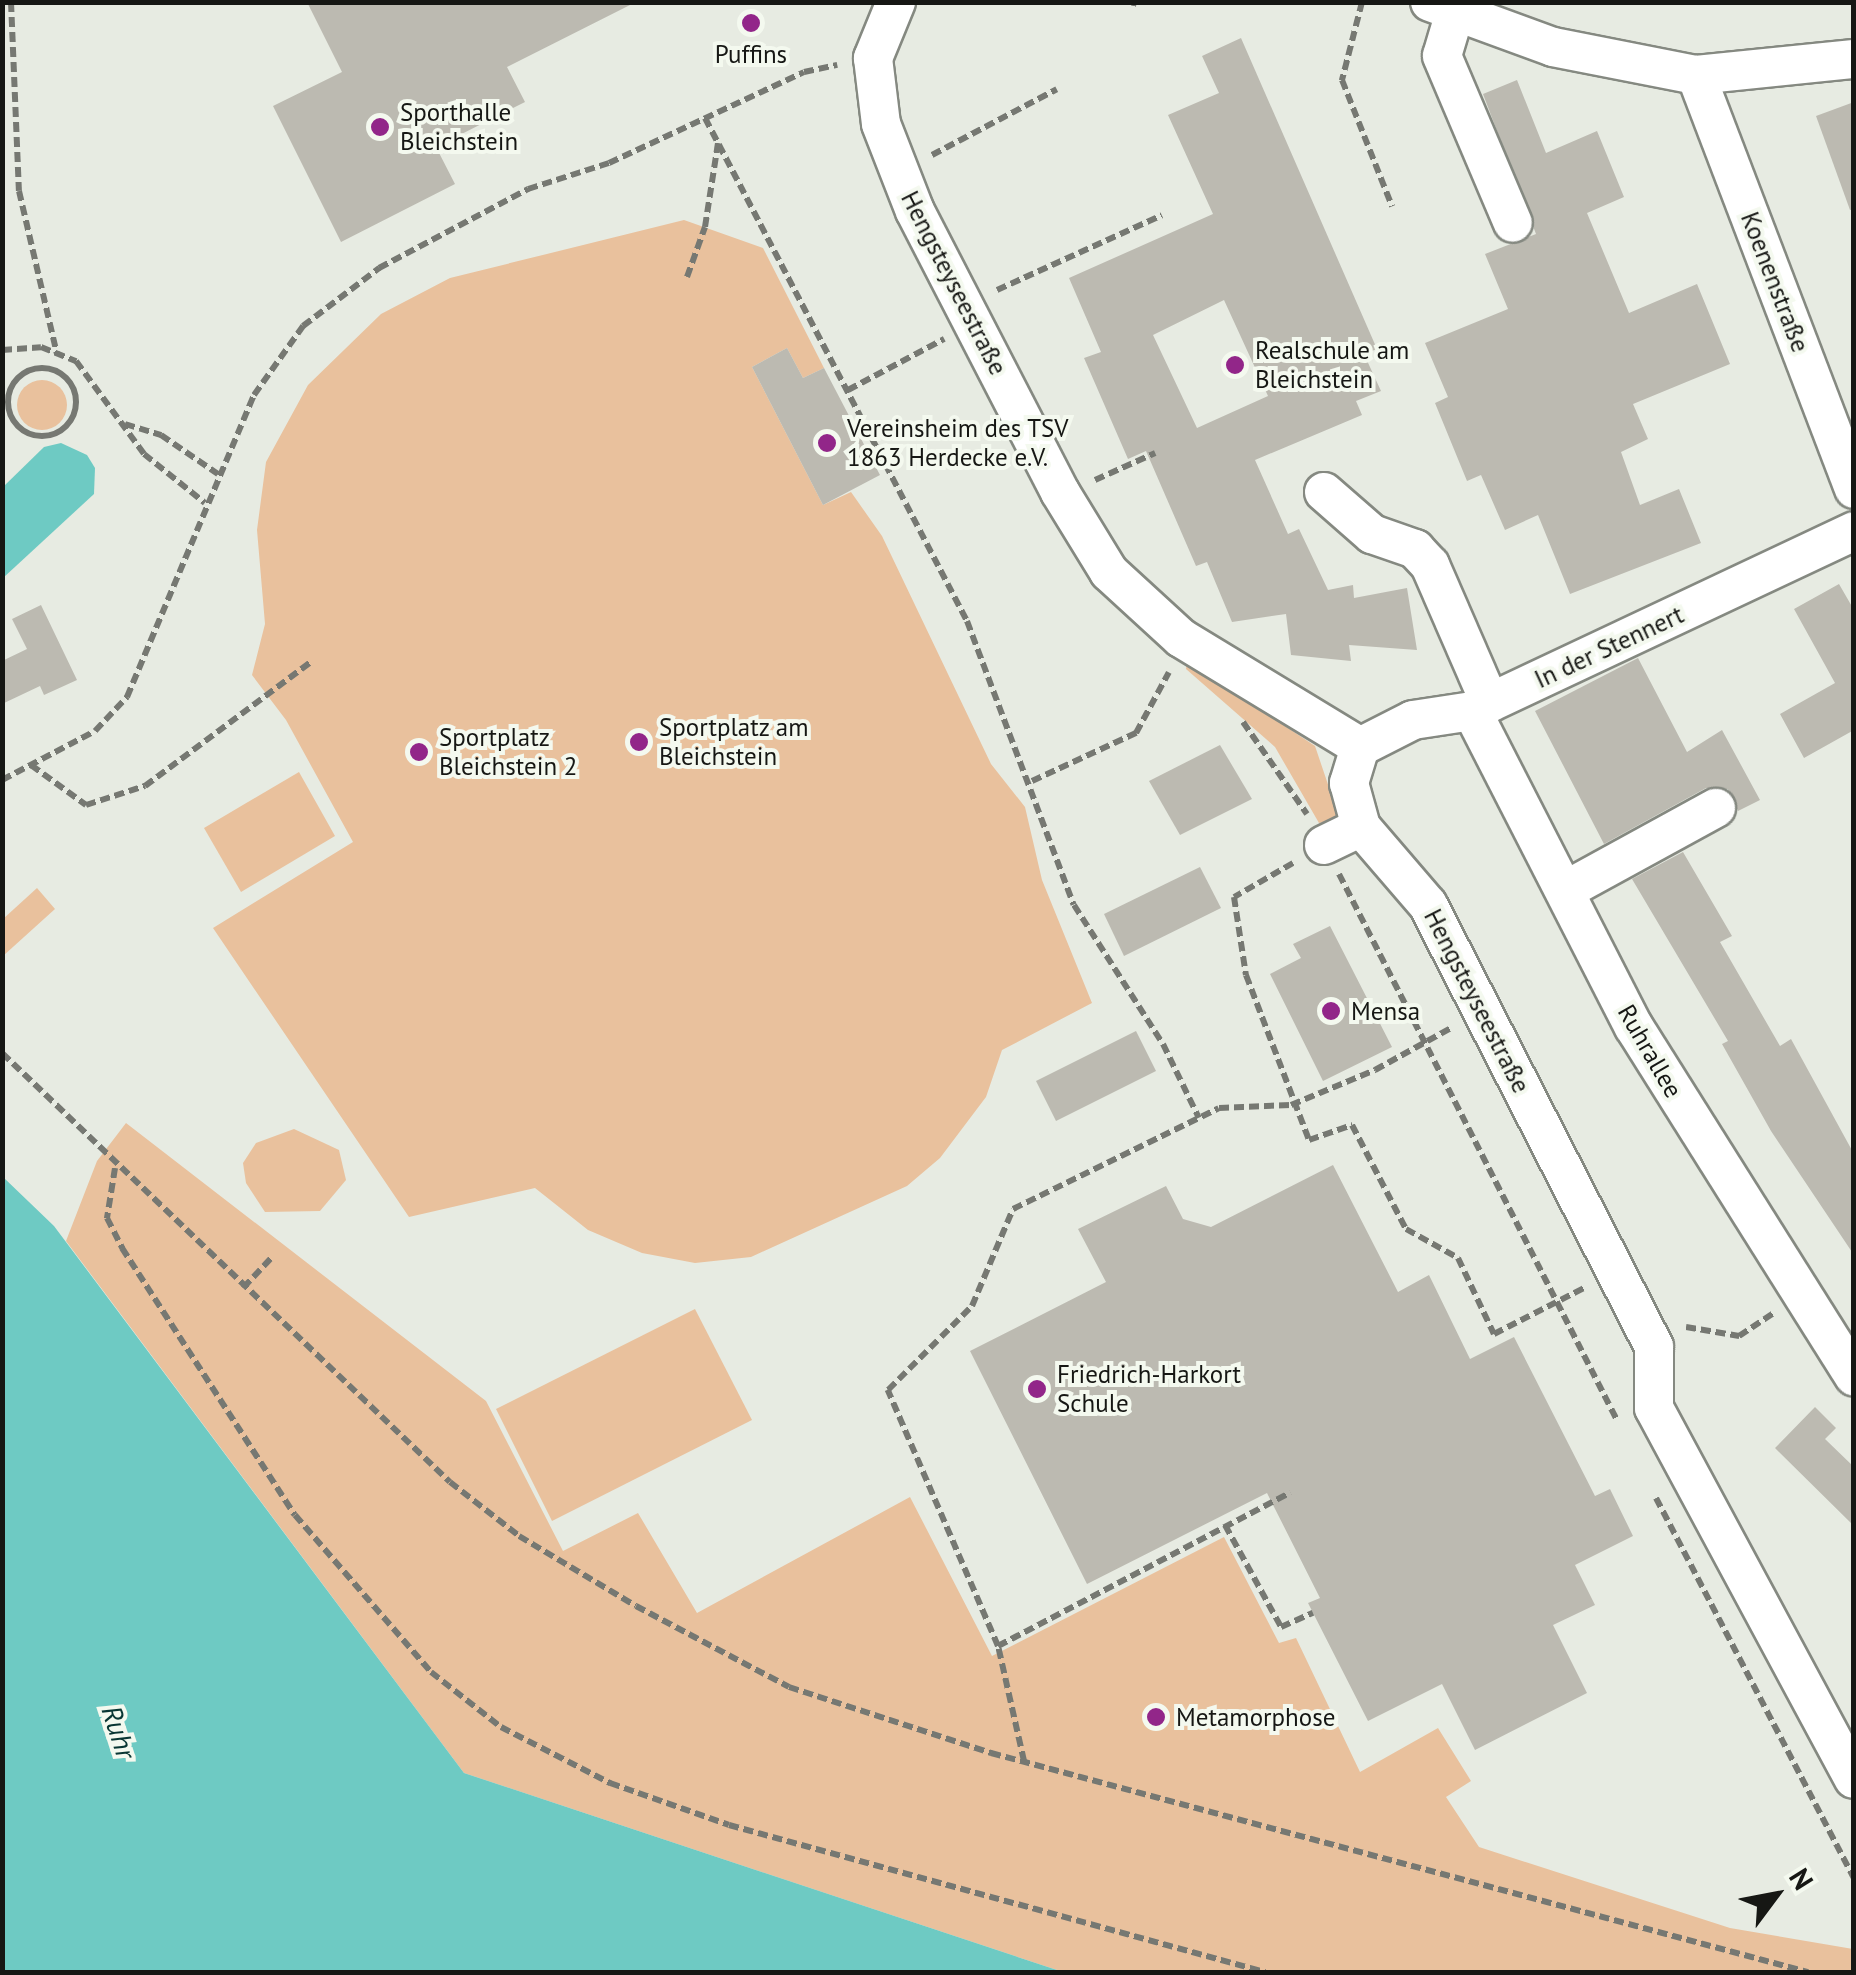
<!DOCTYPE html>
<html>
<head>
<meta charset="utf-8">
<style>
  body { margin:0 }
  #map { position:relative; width:1856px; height:1975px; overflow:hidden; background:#e7ebe2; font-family:"PT Sans",sans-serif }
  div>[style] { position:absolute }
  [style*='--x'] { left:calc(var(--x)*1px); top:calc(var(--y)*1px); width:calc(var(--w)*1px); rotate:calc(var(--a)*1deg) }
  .green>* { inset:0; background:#e9c19d }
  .round { border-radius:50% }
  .water>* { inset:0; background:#6ecac3 }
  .building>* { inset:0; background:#bcbab1 }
  .path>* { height:6px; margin-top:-3px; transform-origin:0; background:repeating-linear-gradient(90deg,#767872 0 10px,transparent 0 15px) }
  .path>.ring { margin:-3px; padding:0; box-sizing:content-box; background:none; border:6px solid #767872; border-radius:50% }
  .roads { filter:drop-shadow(2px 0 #858981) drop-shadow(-2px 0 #858981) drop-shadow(0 2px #858981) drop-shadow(0 -2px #858981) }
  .minor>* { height:38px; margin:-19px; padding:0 19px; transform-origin:19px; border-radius:19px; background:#fff }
  .dots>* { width:28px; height:28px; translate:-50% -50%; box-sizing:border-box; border:5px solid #f4f9ef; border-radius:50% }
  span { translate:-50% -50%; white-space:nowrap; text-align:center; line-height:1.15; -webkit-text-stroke:8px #f4f9ef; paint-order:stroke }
  .poi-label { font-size:25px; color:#161714 }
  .left { translate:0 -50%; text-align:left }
  .street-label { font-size:25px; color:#161714 }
  .water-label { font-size:28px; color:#083633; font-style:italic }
  .frame { position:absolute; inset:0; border:5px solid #161714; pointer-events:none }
  .north { position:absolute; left:1726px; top:1845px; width:100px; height:100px; -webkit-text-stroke:8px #f4f9ef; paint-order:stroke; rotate:58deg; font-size:28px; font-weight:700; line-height:40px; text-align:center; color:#161714 }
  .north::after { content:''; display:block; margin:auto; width:35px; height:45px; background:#161714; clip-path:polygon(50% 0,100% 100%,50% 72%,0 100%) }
</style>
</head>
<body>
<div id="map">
  <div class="green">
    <i style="clip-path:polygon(684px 220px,763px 248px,824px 368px,803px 378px,787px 348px,752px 367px,823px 505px,851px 492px,882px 536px,991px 764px,1025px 807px,1042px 880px,1092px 1003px,1002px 1050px,986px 1097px,940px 1158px,907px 1186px,751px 1257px,695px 1263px,642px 1253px,588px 1230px,535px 1188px,409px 1217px,213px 928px,353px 842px,286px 720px,252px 675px,265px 624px,257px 530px,266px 462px,308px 385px,381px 314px,450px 278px)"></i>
    <i class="round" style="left:17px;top:380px;width:50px;height:50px"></i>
    <i style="clip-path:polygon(1187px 661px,1315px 746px,1340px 820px,1319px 823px,1275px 747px,1186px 669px)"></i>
    <i style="clip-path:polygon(299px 772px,335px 836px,241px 892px,204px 828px)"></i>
    <i style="clip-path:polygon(37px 888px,55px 909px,3px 956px,3px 919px)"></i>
    <i style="clip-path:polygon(126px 1123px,486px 1401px,563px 1551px,638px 1513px,697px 1613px,910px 1497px,992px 1656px,1224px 1537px,1279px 1643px,1296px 1638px,1360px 1772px,1438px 1728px,1471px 1781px,1446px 1797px,1479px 1847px,1730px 1928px,1853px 1949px,1853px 1972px,1063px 1972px,464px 1773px,66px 1241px,97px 1161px)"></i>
    <i style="clip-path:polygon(294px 1129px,339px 1150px,346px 1180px,320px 1211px,265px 1212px,246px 1183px,243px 1163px,256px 1143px)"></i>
    <i style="clip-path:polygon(695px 1309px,752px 1420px,552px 1521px,496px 1409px)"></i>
  </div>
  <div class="water">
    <i style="clip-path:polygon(61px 443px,87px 455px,95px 468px,94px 494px,3px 578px,3px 487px,44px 447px)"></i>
    <i style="clip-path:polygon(3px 1177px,54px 1226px,464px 1773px,1063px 1972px,3px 1972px)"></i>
  </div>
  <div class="building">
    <i style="clip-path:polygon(307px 2px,636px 2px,507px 67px,525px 102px,436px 147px,455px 184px,341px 242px,273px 106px,342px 72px)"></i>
    <i style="clip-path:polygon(evenodd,1241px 38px,1377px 349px,1364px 354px,1381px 391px,1356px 401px,1362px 415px,1255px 460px,1288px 534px,1299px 529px,1328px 590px,1353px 585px,1354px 598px,1407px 588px,1417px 650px,1349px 645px,1351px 661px,1291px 655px,1286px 614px,1232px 622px,1207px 562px,1196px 566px,1146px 451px,1128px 459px,1084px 358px,1101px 352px,1069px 278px,1213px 214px,1168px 115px,1219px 93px,1202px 56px,1241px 38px,1224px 300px,1268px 396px,1197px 428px,1153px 335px,1224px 300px)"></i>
    <i style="clip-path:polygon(1517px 80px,1546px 153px,1597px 131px,1624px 197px,1587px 213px,1629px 313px,1697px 284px,1730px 364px,1633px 404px,1648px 439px,1621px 452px,1640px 505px,1679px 489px,1701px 543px,1570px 594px,1538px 515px,1505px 530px,1481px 475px,1467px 481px,1435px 403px,1448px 397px,1425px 343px,1508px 309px,1485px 254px,1536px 234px,1483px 94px)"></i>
    <i style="clip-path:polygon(1854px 102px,1854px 209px,1850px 210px,1816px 116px)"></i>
    <i style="clip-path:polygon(787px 348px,803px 378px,824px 368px,880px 475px,823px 505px,752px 367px)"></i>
    <i style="clip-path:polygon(1839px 584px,1854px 610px,1854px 730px,1804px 758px,1780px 714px,1835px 683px,1794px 609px)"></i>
    <i style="clip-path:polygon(41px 605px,77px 680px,44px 695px,40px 686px,2px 704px,2px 661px,27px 649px,12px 619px)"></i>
    <i style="clip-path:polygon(1638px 658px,1687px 752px,1722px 730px,1760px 800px,1738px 811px,1728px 789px,1706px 788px,1604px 844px,1535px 711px)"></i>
    <i style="clip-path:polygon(1220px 745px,1252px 799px,1180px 835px,1149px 781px)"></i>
    <i style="clip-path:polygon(1683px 852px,1732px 936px,1720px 942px,1780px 1046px,1791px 1039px,1854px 1154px,1854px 1255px,1771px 1131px,1722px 1044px,1728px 1041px,1632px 879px)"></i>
    <i style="clip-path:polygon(1200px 867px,1221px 908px,1124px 956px,1104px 914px)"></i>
    <i style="clip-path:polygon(1330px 926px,1392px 1047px,1323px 1081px,1270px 974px,1301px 958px,1293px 944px)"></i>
    <i style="clip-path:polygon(1136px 1031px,1156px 1071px,1056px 1121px,1036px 1081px)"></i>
    <i style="clip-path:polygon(1333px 1165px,1398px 1292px,1429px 1275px,1470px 1359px,1514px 1337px,1595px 1496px,1610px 1489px,1633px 1536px,1575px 1565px,1595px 1605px,1553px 1625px,1587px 1693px,1475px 1750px,1442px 1684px,1368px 1721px,1308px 1603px,1320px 1598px,1267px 1493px,1087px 1584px,970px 1351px,1106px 1282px,1078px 1229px,1166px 1186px,1183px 1219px,1211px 1227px)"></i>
    <i style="clip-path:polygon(1815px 1407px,1836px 1428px,1825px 1439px,1854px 1467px,1854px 1526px,1775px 1448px)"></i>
  </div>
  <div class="path">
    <i style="--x:11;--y:2;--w:189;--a:87.6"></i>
    <i style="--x:19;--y:191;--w:167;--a:76.9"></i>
    <i style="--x:1362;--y:2;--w:81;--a:104.4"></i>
    <i style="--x:1342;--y:80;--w:136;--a:68.4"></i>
    <i style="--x:1133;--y:6;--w:4;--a:-76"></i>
    <i style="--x:705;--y:118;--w:567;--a:62.49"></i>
    <i style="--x:967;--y:621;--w:303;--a:69.4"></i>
    <i style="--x:1074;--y:905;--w:165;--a:57.4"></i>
    <i style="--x:1163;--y:1044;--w:82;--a:64.1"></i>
    <i style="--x:932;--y:155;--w:141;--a:-27.8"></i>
    <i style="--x:687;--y:277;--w:53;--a:-70.2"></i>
    <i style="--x:705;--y:227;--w:85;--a:-81.2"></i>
    <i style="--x:997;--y:290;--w:181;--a:-24.4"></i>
    <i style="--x:2;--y:350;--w:39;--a:-4"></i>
    <i style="--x:41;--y:347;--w:38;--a:22"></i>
    <i style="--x:76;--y:361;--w:115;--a:53.8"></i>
    <i style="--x:144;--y:454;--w:78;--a:38.8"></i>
    <i class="ring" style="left:8px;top:368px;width:62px;height:62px"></i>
    <i style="--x:848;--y:390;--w:109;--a:-28"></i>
    <i style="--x:125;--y:424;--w:38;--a:17"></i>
    <i style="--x:161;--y:435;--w:69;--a:34.4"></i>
    <i style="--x:1095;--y:480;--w:66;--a:-24.2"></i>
    <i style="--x:1243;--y:722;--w:112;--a:55.2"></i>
    <i style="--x:31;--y:765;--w:68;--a:36"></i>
    <i style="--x:86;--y:805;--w:62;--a:-17.9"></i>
    <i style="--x:145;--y:786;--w:207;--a:-36.8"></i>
    <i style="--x:2;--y:780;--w:105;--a:-27.8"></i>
    <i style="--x:95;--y:731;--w:47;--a:-46.7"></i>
    <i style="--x:127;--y:697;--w:328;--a:-67.2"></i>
    <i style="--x:254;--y:395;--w:85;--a:-54.6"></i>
    <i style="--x:303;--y:326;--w:96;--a:-37.3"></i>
    <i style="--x:379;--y:268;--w:169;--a:-27.9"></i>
    <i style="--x:528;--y:189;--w:85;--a:-17.8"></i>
    <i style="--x:609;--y:163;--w:215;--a:-25"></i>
    <i style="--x:804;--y:72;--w:34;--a:-12"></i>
    <i style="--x:1032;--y:781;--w:115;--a:-24.8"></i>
    <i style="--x:1136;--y:733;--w:69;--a:-61.6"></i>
    <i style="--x:1293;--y:863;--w:68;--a:150"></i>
    <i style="--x:1234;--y:897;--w:79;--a:81.3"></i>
    <i style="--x:1246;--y:975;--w:177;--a:69.1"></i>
    <i style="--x:1309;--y:1140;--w:46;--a:-19.2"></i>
    <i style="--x:1352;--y:1125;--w:117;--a:62.6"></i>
    <i style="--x:1406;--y:1229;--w:60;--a:29.1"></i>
    <i style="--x:1458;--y:1258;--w:84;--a:64.7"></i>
    <i style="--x:1494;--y:1334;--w:103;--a:-27.1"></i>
    <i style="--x:1339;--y:874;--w:613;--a:63.02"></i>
    <i style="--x:2;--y:1053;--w:620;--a:43.76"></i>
    <i style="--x:450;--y:1482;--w:88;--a:38"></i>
    <i style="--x:519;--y:1536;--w:136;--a:30.9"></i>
    <i style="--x:636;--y:1606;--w:173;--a:27.9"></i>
    <i style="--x:789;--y:1687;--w:213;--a:18.1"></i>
    <i style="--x:991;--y:1753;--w:846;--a:15.01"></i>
    <i style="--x:115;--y:1168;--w:51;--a:99.1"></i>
    <i style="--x:107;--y:1218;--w:34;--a:63"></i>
    <i style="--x:122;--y:1248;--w:318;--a:57.1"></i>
    <i style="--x:295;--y:1515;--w:208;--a:49.1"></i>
    <i style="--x:431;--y:1672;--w:89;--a:38.2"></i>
    <i style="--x:501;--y:1727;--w:123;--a:27.2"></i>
    <i style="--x:610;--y:1783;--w:126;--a:19.4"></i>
    <i style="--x:729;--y:1825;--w:556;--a:15.34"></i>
    <i style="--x:243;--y:1288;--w:44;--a:-46.8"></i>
    <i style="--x:1686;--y:1327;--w:54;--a:9.6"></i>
    <i style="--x:1739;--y:1336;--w:43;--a:-33.7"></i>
    <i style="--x:1656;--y:1498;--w:428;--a:62.5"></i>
    <i style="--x:1225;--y:1525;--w:116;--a:61.2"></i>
    <i style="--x:1281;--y:1627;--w:35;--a:-24"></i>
    <i style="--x:998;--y:1646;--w:330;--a:-27.7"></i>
    <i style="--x:1024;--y:1761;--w:118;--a:-102.7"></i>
    <i style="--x:998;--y:1646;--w:279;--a:-113.3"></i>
    <i style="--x:888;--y:1390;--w:119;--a:-45"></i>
    <i style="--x:972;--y:1306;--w:105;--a:-67.1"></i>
    <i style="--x:1013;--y:1209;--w:229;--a:-26.1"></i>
    <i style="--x:1219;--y:1108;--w:72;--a:-2.4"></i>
    <i style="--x:1291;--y:1105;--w:91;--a:-22.6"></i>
    <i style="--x:1375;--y:1070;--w:87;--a:-28.9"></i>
  </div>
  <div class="roads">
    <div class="minor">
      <i style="--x:896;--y:2;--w:61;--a:112.3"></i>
      <i style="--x:873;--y:58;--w:66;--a:83.1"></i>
      <i style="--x:881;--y:124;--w:93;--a:68.7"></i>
      <i style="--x:915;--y:211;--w:316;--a:62.7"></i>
      <i style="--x:1060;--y:492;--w:94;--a:58.5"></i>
      <i style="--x:1109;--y:572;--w:98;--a:42.5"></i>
      <i style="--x:1181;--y:638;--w:210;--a:31.3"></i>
      <i style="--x:1430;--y:2;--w:131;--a:20.1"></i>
      <i style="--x:1553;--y:47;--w:146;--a:11.1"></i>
      <i style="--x:1696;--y:75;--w:159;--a:-5.8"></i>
      <i style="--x:1458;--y:2;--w:56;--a:106.5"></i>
      <i style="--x:1442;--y:56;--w:181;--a:67"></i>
      <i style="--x:1696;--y:75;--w:443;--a:69.1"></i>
      <i style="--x:1324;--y:492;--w:64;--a:41.2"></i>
      <i style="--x:1372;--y:534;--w:46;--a:19.2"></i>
      <i style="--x:1415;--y:549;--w:22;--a:47"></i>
      <i style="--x:1430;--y:565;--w:150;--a:66.5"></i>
      <i style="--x:1472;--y:711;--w:355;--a:62.9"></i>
      <i style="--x:1634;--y:1027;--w:413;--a:57.8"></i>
      <i style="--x:1360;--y:747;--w:38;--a:107"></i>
      <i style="--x:1349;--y:783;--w:46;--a:74.7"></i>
      <i style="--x:1361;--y:827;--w:103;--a:49.3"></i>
      <i style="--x:1428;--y:905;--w:496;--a:62.9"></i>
      <i style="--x:1654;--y:1347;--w:61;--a:90"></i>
      <i style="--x:1654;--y:1408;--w:421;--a:61.7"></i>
      <i style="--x:1360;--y:747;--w:59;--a:-27"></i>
      <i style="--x:1413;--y:720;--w:60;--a:-8.7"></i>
      <i style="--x:1472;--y:711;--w:422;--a:-25.2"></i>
      <i style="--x:1324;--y:845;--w:41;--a:-25.9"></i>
      <i style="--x:1566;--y:890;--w:171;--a:-28.7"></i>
    </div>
  </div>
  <div class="dots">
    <i style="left:751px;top:23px;background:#922689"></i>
    <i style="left:380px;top:127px;background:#922689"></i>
    <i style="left:1235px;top:365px;background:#922689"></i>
    <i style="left:827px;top:443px;background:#922689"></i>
    <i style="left:639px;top:742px;background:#922689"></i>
    <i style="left:419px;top:752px;background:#922689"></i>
    <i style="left:1331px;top:1011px;background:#922689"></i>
    <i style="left:1037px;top:1389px;background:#922689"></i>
    <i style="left:1156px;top:1717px;background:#922689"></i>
  </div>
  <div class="poi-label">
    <span style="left:751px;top:54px">Puffins</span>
    <span class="left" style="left:400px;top:127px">Sporthalle<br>Bleichstein</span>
    <span class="left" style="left:1255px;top:365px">Realschule am<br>Bleichstein</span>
    <span class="left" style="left:847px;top:443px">Vereinsheim des TSV<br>1863 Herdecke e.V.</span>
    <span class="left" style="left:659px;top:742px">Sportplatz am<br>Bleichstein</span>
    <span class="left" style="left:439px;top:752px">Sportplatz<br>Bleichstein 2</span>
    <span class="left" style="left:1351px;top:1011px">Mensa</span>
    <span class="left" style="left:1057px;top:1389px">Friedrich-Harkort<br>Schule</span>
    <span class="left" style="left:1176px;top:1717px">Metamorphose</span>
  </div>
  <div class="street-label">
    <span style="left:1775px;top:282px;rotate:69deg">Koenenstraße</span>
    <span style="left:954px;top:283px;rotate:63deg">Hengsteyseestraße</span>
    <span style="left:1609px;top:647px;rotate:-25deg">In der Stennert</span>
    <span style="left:1477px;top:1001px;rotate:63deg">Hengsteyseestraße</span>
    <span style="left:1650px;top:1051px;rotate:60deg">Ruhrallee</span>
  </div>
  <div class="water-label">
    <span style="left:119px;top:1732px;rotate:72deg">Ruhr</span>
  </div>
  <div class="frame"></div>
  <div class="north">N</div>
</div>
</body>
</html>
